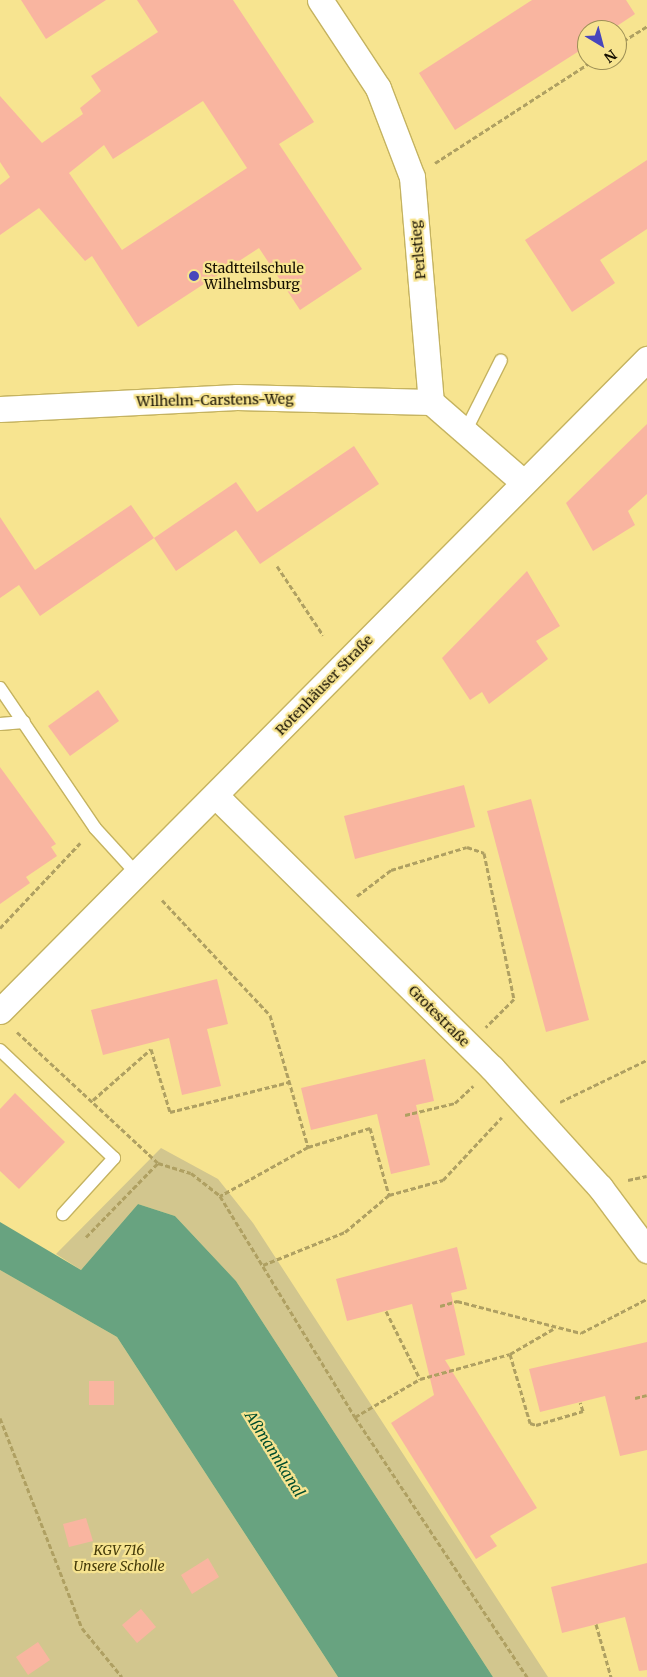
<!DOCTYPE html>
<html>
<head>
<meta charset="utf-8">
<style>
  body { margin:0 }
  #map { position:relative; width:647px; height:1677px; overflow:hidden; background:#f7e490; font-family:Merriweather,serif }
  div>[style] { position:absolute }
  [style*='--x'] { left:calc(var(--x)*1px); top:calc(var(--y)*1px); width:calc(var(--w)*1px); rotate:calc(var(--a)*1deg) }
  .green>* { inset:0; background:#d2c68e }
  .water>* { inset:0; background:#68a380 }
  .building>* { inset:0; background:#f9b5a0 }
  .path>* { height:3px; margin-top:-1.5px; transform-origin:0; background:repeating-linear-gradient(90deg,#afa062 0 5px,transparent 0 7.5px) }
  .roads { filter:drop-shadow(1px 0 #c5b360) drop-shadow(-1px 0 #c5b360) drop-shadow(0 1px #c5b360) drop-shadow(0 -1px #c5b360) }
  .service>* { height:12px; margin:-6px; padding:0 6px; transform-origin:6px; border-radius:6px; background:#fff }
  .minor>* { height:25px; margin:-12.5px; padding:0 12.5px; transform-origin:12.5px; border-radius:12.5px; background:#fff }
  .dots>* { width:14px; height:14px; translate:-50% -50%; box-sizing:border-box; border:2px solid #f7e490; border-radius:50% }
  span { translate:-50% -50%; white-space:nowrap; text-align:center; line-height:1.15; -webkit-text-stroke:4.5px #f7e490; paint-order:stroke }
  .street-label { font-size:14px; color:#150f00 }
  .poi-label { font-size:14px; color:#150f00 }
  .left { translate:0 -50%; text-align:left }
  .park-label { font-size:14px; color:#453b09; font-style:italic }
  .water-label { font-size:15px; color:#004d2d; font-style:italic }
  .north { position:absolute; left:577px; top:20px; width:50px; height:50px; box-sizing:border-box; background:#f7e490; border:1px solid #9d8f56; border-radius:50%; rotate:143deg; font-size:14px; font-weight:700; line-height:20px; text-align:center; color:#150f00 }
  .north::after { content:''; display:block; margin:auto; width:18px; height:22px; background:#4846bc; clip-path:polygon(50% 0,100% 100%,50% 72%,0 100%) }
</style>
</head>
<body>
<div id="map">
  <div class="green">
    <i style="clip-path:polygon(161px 1148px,218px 1179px,253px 1223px,548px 1677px,493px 1677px,236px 1281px,175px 1216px,138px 1204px,81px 1270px,56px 1254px)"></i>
    <i style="clip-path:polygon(0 1270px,117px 1337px,338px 1677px,0 1677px)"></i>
  </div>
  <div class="water">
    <i style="clip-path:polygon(138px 1204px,175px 1216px,236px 1281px,493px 1677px,338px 1677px,117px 1337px,0 1270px,0 1222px,81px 1270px)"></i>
  </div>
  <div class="building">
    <i style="clip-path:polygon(21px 0,106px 0,46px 39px)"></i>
    <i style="clip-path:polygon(evenodd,137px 0,233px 0,314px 122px,279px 144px,362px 269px,300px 310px,259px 248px,138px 327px,92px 256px,85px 261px,39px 208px,0 235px,0 185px,10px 177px,0 162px,0 96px,42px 143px,83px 114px,80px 108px,101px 91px,91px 76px,158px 32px,137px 0,203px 101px,247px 168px,122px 250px,69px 173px,104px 145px,113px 159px,203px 101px)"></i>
    <i style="clip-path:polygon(532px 0,626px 0,635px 14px,611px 30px,587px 30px,587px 46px,455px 130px,419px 73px)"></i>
    <i style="clip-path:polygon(647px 160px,647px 229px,600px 260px,615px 283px,572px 312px,525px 240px)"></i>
    <i style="clip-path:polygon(647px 424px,647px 494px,628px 511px,635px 525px,593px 551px,566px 503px)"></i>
    <i style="clip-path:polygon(354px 446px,379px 484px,260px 564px,236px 530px,176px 571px,154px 538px,236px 482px,257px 512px)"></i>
    <i style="clip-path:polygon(131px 505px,154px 538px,40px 616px,19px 585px,0 598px,0 517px,35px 570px)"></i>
    <i style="clip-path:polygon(527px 571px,560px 626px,536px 641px,548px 659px,489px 704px,482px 692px,470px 700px,442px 658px)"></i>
    <i style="clip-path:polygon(98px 690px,119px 721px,70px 756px,48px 726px)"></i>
    <i style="clip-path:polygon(0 767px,56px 844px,51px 847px,57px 856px,26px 877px,30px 883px,0 904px)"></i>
    <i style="clip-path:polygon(464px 785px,475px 827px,355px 859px,344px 816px)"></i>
    <i style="clip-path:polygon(531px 799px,589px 1020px,546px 1032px,487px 811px)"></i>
    <i style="clip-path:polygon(217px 979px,228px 1024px,207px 1029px,221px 1086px,182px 1095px,169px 1038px,103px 1055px,91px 1010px)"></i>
    <i style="clip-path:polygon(425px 1059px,434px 1101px,416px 1105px,430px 1165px,391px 1174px,377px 1114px,311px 1130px,301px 1088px)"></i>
    <i style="clip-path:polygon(15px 1093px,65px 1142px,19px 1189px,0 1171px,0 1109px)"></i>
    <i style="clip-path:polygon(457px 1247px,467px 1289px,451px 1293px,465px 1355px,445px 1360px,537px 1508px,490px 1536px,497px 1546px,476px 1559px,391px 1423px,434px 1395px,412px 1304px,347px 1321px,336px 1279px)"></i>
    <i style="clip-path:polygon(647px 1342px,647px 1450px,620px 1456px,605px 1396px,540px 1412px,529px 1369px)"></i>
    <i style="clip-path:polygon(89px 1381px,114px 1381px,114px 1405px,89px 1405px)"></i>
    <i style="clip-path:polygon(86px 1518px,93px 1541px,69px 1547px,63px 1524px)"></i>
    <i style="clip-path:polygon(208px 1558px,219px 1577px,192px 1594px,181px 1575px)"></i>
    <i style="clip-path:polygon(647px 1563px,647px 1670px,639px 1671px,625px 1617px,562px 1633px,551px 1587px)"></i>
    <i style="clip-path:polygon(141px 1609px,156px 1627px,137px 1643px,122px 1625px)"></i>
    <i style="clip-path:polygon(38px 1642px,50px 1660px,28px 1675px,16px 1657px)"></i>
  </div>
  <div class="path">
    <i style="--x:617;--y:45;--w:36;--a:-32"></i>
    <i style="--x:435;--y:163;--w:189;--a:-32.9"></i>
    <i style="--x:277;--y:566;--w:83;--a:56.3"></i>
    <i style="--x:357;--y:896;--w:43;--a:-37.4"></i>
    <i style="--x:391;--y:870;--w:79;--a:-16.8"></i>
    <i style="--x:467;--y:847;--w:18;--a:19"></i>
    <i style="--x:484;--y:853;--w:149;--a:78.4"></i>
    <i style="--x:514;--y:999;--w:40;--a:135"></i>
    <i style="--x:162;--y:900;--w:158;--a:46.8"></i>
    <i style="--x:270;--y:1015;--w:137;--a:73.9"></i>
    <i style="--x:308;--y:1147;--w:101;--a:150.9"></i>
    <i style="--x:0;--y:928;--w:117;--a:-46.7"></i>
    <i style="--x:17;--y:1032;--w:192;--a:42.9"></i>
    <i style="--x:158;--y:1163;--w:34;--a:17"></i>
    <i style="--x:191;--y:1173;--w:37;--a:38"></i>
    <i style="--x:220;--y:1196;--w:259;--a:58.6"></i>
    <i style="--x:355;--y:1417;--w:312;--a:56.5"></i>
    <i style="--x:93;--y:1100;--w:77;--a:-41.3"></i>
    <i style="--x:151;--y:1049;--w:66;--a:73.2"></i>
    <i style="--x:170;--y:1112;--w:123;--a:-14.1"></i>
    <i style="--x:560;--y:1102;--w:97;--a:-25.8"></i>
    <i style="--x:405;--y:1115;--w:51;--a:-13.5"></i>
    <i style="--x:455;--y:1103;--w:25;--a:-43"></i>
    <i style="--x:308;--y:1147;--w:65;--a:-17"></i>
    <i style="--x:370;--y:1128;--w:70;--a:74.2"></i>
    <i style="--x:628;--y:1180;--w:19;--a:-12"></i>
    <i style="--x:86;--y:1237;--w:103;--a:-45.8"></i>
    <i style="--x:263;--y:1265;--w:88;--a:-21.9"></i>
    <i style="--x:345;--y:1232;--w:57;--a:-40.1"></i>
    <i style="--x:389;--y:1195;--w:56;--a:-15.5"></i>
    <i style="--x:443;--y:1180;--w:86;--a:-46.9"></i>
    <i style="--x:440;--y:1306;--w:18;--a:-16"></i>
    <i style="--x:457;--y:1301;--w:128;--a:14.5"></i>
    <i style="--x:581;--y:1333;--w:74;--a:-27.3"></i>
    <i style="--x:386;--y:1311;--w:76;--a:63.4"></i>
    <i style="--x:510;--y:1354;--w:72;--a:73.8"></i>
    <i style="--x:530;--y:1423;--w:6;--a:18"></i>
    <i style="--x:536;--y:1425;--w:49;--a:-16.6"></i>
    <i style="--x:583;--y:1411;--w:9;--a:-108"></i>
    <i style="--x:635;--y:1398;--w:12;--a:-14"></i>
    <i style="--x:355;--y:1417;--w:75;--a:-30.3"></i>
    <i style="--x:420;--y:1379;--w:93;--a:-15.5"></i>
    <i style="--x:510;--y:1354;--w:50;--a:-30.2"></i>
    <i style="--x:0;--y:1418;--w:225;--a:68.7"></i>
    <i style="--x:82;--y:1628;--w:63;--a:50.8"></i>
    <i style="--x:596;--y:1624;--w:55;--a:74.2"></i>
  </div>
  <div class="roads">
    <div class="service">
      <i style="--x:465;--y:432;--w:80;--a:-63.4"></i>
      <i style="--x:0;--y:688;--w:169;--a:55.8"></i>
      <i style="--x:95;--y:828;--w:62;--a:47.6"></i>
      <i style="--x:0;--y:724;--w:24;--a:-5"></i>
      <i style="--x:0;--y:1050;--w:157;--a:43.5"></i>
      <i style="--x:114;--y:1158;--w:76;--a:132.3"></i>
    </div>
    <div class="minor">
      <i style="--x:320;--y:0;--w:105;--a:56.6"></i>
      <i style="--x:378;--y:88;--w:95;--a:69.1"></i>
      <i style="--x:412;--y:177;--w:226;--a:85.2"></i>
      <i style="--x:431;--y:402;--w:122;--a:41"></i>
      <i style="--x:0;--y:409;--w:237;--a:-2.9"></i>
      <i style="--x:237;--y:397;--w:194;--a:1.5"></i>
      <i style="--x:216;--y:796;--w:388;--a:44.6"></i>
      <i style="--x:492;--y:1068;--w:161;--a:47.8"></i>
      <i style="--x:600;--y:1187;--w:79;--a:53.3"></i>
      <i style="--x:0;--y:1011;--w:919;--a:-45.22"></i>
    </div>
  </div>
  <div class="dots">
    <i style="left:194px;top:276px;background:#4846bc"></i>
  </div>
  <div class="street-label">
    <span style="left:418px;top:250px;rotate:-95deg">Perlstieg</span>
    <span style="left:215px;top:400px;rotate:-1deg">Wilhelm-Carstens-Weg</span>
    <span style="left:324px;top:685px;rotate:-46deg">Rotenhäuser Straße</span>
    <span style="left:439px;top:1016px;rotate:45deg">Grotestraße</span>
  </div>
  <div class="poi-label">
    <span class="left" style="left:204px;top:276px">Stadtteilschule<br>Wilhelmsburg</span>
  </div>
  <div class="park-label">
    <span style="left:119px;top:1558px">KGV 716<br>Unsere Scholle</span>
  </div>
  <div class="water-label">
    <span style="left:275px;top:1454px;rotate:58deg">Aßmannkanal</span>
  </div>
  <div class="north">N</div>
</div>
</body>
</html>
